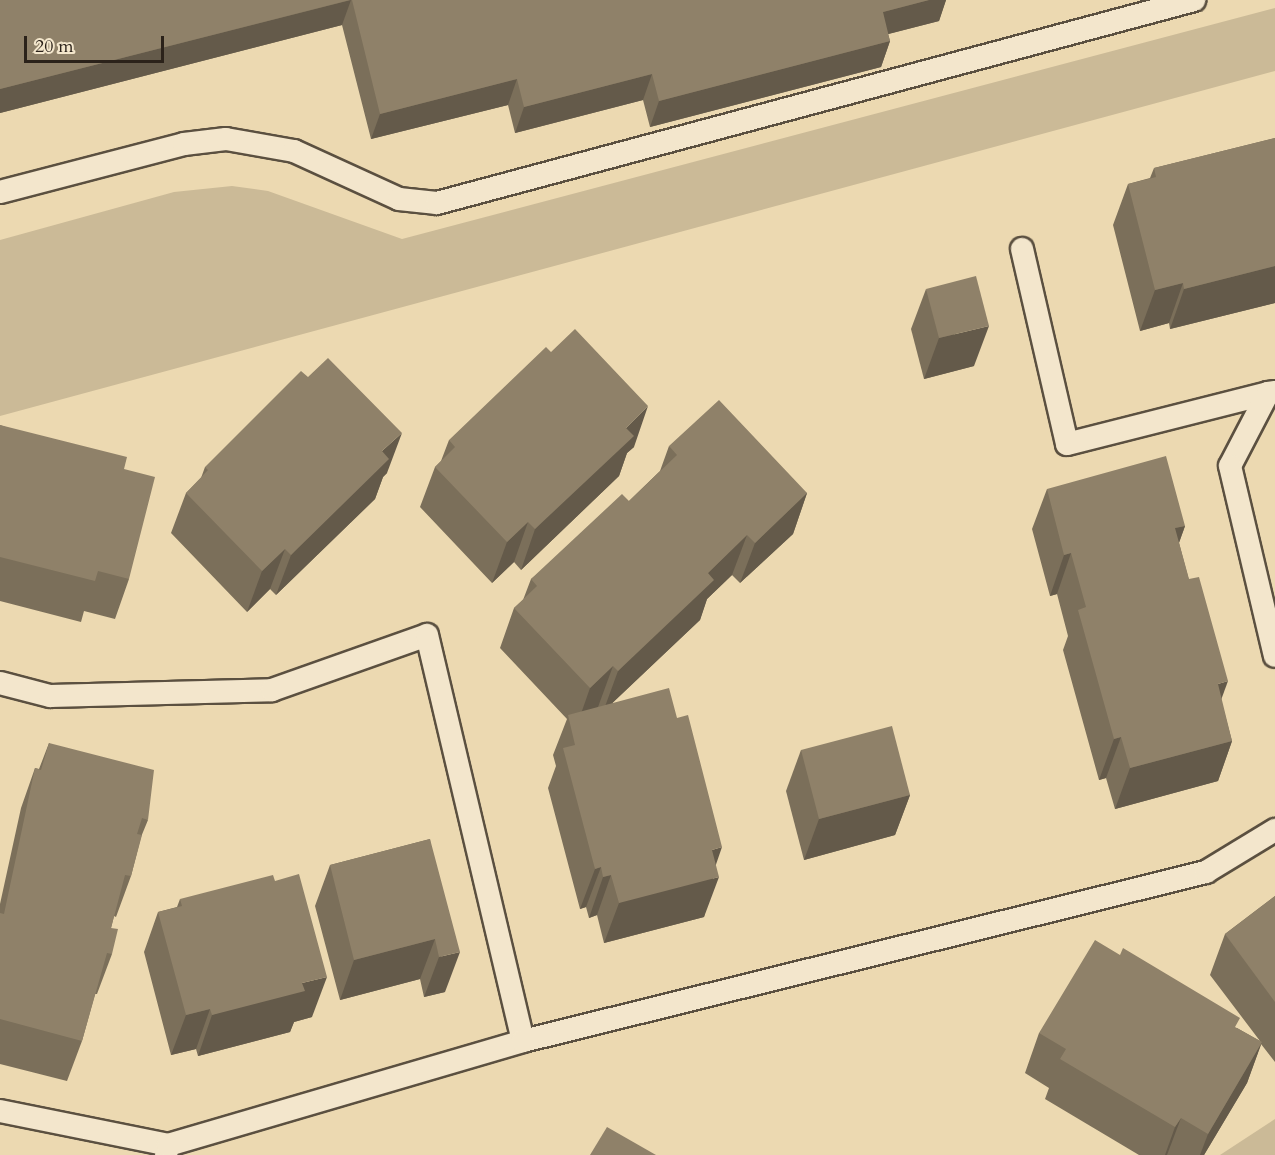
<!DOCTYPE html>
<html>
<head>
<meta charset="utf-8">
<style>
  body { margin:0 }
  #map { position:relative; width:1275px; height:1155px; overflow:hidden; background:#ecd9b1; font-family:Cardo,serif }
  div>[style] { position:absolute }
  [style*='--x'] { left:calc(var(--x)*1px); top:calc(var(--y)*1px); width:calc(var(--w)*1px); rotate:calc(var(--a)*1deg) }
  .green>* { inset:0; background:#cbba97 }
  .roads { filter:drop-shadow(2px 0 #5b5040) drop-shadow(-2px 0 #5b5040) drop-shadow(0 2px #5b5040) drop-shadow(0 -2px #5b5040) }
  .lane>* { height:22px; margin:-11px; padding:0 11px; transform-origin:11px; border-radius:11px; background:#f3e6cc }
  .wall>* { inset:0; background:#7b6f5a }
  .shaded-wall>* { inset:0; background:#645a4a }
  .building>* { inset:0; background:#8f8169 }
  span { translate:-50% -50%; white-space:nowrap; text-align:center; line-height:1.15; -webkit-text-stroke:5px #f3e6cc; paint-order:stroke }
  .scale { position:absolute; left:24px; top:36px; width:140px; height:27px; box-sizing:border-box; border:3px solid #2b221a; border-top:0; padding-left:8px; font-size:18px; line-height:21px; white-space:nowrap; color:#2b221a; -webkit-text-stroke:4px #f3e6cc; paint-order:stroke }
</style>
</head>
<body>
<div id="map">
  <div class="green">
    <i style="clip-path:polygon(1275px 8px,1275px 71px,0 416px,0 240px,174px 192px,232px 186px,268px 191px,402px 239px)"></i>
    <i style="clip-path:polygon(1275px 1119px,1275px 1155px,1220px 1155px)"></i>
  </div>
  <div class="roads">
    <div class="lane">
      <i style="--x:0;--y:192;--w:190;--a:-14.6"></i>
      <i style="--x:184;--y:144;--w:42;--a:-6.8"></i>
      <i style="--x:226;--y:139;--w:69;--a:10"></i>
      <i style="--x:294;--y:151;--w:115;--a:24.6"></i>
      <i style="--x:399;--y:199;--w:38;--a:6"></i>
      <i style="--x:437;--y:203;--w:784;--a:-15.01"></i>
      <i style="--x:1022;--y:249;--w:200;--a:77"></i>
      <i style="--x:1067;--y:444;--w:207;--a:-14.2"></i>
      <i style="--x:1275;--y:392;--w:7;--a:172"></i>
      <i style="--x:1268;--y:393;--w:82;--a:117.5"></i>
      <i style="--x:1230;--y:466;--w:195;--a:76.7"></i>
      <i style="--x:0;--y:683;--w:52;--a:14.6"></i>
      <i style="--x:50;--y:696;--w:222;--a:-1.5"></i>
      <i style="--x:272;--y:690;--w:164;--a:-19.5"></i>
      <i style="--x:427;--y:635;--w:417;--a:76.7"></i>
      <i style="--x:0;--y:1111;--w:171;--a:11.4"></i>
      <i style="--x:168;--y:1145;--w:10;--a:101"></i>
      <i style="--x:168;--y:1145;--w:370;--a:-16.3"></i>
      <i style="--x:523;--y:1041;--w:704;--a:-13.9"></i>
      <i style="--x:1206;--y:872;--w:81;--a:-31.3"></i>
    </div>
  </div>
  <div class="wall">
    <i style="clip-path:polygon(0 0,946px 0,939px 21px,888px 34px,890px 41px,881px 67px,650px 127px,643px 100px,515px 133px,508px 105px,371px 139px,342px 25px,0 113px)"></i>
    <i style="clip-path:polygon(1275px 138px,1275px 303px,1170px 329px,1169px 323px,1140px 331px,1113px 225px,1128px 184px,1150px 178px,1154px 168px)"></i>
    <i style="clip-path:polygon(926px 289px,974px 366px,924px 379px,911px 329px)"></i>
    <i style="clip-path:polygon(0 425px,124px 469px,129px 579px,115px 619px,84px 611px,81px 622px,0 601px)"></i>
    <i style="clip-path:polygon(449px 440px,634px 447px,627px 453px,619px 476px,521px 570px,514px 562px,492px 583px,420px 507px,435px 467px,441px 461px)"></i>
    <i style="clip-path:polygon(669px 446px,807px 493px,793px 534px,740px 583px,732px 575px,707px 599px,700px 620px,612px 703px,677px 718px,716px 866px,704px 917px,604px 943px,597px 915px,589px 918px,586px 907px,580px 909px,548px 788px,556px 766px,553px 755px,567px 719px,500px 648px,514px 608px,523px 600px,531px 579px,629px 501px,660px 471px)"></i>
    <i style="clip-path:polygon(205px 467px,387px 473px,383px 477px,375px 499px,276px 595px,270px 589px,247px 612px,171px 533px,186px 493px,201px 478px)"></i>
    <i style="clip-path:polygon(1047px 489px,1185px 526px,1179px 543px,1232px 741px,1218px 781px,1115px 809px,1106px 778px,1099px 780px,1063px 650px,1068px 636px,1057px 594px,1050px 596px,1032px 529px)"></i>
    <i style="clip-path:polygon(49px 743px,148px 820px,141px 837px,131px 876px,116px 917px,114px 916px,111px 928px,112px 954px,97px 994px,95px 994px,82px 1041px,67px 1081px,0 1064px,0 904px,21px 808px,35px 768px,39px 769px)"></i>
    <i style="clip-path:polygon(801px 750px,910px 795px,895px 835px,804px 860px,786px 791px)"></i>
    <i style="clip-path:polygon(430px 839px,445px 992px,424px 997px,420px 979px,340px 1000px,315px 906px,330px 865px)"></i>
    <i style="clip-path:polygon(1275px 896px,1275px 1062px,1261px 1044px,1247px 1083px,1204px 1155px,1139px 1155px,1045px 1099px,1049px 1088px,1025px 1073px,1039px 1033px,1237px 1028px,1260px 1041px,1210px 975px,1225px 934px)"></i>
    <i style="clip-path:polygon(180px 899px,312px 1017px,294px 1022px,290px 1032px,198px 1056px,196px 1049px,171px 1055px,144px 952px,158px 912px,177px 907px)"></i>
  </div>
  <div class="shaded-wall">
    <i style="clip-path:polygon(351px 0,342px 25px,0 113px,0 89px)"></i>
    <i style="clip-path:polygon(929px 0,946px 0,939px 21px,873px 38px,883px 12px)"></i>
    <i style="clip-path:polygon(890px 41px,881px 67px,650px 127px,659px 101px)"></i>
    <i style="clip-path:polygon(652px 74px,643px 100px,515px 133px,524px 107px)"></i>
    <i style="clip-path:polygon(517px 79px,508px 105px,371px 139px,380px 114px)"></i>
    <i style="clip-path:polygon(1275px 266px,1275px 303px,1170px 329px,1184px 289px)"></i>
    <i style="clip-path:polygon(1183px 283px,1169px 323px,1140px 331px,1155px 290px)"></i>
    <i style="clip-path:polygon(989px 326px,974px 366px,924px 379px,939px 338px)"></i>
    <i style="clip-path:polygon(648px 406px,634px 447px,627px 453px,619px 476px,521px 570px,535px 529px,626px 428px)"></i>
    <i style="clip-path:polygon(402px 433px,387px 473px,383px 477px,375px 499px,276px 595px,291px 555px,382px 451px)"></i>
    <i style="clip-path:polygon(807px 493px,793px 534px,740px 583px,755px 543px)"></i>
    <i style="clip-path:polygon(528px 522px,514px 562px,492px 583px,507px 542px)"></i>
    <i style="clip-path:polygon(1185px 526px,1170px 567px,1175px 528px)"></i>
    <i style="clip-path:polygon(747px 535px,732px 575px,707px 599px,700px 620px,603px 712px,618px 671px,708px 573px)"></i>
    <i style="clip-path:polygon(285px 549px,270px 589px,247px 612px,262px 571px)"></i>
    <i style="clip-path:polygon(1071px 553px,1057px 594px,1050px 596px,1064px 555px)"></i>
    <i style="clip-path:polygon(613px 666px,598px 707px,576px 728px,590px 688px)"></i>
    <i style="clip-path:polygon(1228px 681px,1213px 722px,1218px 684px)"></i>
    <i style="clip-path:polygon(1121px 737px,1106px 778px,1099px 780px,1114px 739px)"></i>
    <i style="clip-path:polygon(1232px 741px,1218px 781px,1115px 809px,1130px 768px)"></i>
    <i style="clip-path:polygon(910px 795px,895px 835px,804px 860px,819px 819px)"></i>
    <i style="clip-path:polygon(722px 847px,711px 879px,719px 877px,704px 917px,604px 943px,619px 903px,712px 850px)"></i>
    <i style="clip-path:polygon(601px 867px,586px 907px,580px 909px,595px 869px)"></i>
    <i style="clip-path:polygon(611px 875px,597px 915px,589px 918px,603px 877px)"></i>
    <i style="clip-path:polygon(435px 939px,420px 979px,340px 1000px,354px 960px)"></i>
    <i style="clip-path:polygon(460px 952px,445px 992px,424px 997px,439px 957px)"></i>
    <i style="clip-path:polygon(327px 977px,312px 1017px,294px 1022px,290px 1032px,198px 1056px,212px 1015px,302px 983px)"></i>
    <i style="clip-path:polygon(210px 1009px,196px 1049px,171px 1055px,186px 1015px)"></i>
    <i style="clip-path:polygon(1262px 1042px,1247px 1083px,1204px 1155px,1200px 1155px,1208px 1134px)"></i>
    <i style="clip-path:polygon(1181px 1118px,1167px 1155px,1165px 1155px,1175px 1127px)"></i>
  </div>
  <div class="building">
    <i style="clip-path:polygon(0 0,350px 0,0 89px)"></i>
    <i style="clip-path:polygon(352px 0,929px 0,883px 12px,890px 41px,659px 101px,652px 74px,524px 107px,517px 79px,380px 114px)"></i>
    <i style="clip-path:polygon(1275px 138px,1275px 266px,1184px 289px,1183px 283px,1155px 290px,1128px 184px,1156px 177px,1154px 168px)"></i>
    <i style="clip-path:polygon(976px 276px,989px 326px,939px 338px,926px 289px)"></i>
    <i style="clip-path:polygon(575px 329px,648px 406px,626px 428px,634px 436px,535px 529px,528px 522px,507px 542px,435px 467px,455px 447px,449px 440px,546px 347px,551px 352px)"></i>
    <i style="clip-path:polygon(328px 358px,402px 433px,382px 451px,389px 459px,291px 555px,285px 549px,262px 571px,186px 493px,208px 470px,205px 467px,301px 371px,308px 377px)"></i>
    <i style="clip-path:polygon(719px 400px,807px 493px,755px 543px,747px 535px,708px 573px,714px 580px,618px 671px,613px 666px,590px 688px,514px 608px,537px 586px,531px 579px,622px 494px,629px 501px,677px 455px,669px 446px)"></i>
    <i style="clip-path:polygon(0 425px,127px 457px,124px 469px,155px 477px,129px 579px,98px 571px,95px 581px,0 557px)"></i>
    <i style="clip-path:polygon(1166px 456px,1185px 526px,1175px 528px,1189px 579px,1199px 577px,1228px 681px,1218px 684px,1232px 741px,1130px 768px,1121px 737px,1114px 739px,1078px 610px,1086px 607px,1071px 553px,1064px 555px,1047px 489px)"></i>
    <i style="clip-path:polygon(669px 688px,677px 718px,688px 715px,722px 847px,712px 850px,719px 877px,619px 903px,611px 875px,603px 877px,601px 867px,595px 869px,563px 748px,575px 745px,568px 715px)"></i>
    <i style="clip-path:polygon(892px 726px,910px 795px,819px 819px,801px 750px)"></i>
    <i style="clip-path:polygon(49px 743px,154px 770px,148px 820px,142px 818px,137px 834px,142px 835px,131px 876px,125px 875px,111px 928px,118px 929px,112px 954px,107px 953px,82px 1041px,0 1019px,0 913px,4px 914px,35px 768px,41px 770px)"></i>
    <i style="clip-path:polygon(430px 839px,460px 952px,439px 957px,435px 939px,354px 960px,330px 865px)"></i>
    <i style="clip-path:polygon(299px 874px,327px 977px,302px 983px,305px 991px,212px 1015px,210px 1009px,186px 1015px,158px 912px,182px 906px,180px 899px,273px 875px,275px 881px)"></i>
    <i style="clip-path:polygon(1275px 896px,1275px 1002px,1225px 934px)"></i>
    <i style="clip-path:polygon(1095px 940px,1120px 955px,1123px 948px,1240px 1018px,1235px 1027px,1262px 1042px,1208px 1134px,1181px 1118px,1175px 1127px,1060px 1059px,1066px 1049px,1039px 1033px)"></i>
    <i style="clip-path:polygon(607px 1127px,656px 1155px,590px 1155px)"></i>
  </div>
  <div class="scale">20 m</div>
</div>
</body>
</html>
